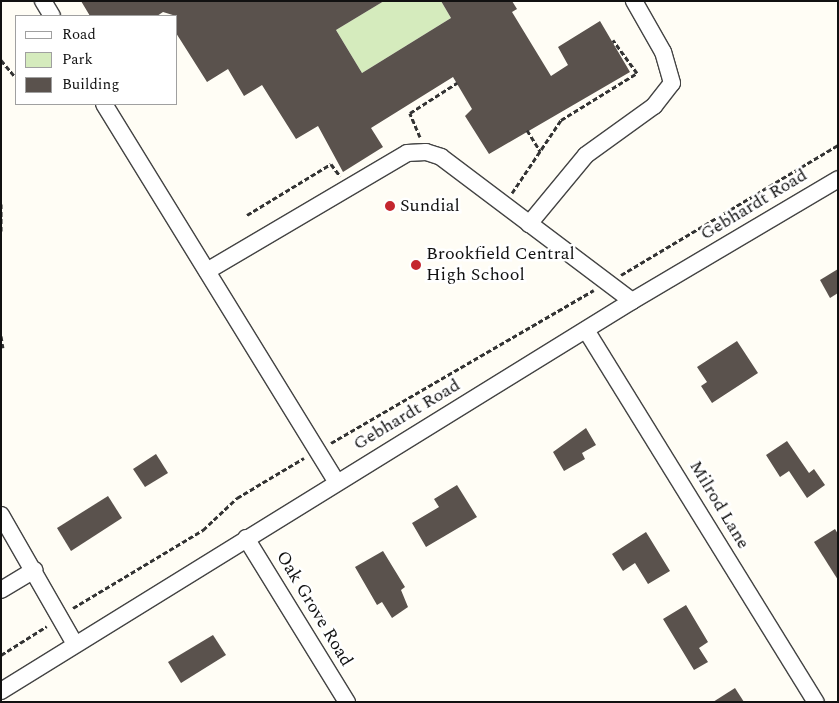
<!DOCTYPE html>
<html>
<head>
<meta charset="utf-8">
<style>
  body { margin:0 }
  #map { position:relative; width:839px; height:703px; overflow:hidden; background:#fffdf5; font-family:Spectral,serif }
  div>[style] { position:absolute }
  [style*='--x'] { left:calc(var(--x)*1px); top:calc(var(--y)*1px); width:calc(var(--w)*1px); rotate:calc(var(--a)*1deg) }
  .green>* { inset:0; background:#d5ebbd }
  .building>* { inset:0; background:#5a524d }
  .path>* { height:3px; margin-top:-1.5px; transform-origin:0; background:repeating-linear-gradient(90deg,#333 0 5px,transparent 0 7.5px) }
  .roads { filter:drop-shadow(1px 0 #444) drop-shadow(-1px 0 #444) drop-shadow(0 1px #444) drop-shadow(0 -1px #444) }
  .minor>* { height:16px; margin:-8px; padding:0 8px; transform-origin:8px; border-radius:8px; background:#fff }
  .dots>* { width:14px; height:14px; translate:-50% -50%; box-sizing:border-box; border:2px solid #fff; border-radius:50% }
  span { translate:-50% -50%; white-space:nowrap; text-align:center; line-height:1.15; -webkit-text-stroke:5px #fff; paint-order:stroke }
  .street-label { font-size:18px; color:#111 }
  .poi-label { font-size:18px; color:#111 }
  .left { translate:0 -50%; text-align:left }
  .frame { position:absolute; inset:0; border:2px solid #111; pointer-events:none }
  .legend { position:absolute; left:15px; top:15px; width:162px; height:90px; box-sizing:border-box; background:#fff; border:1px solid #a0a0a0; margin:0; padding:6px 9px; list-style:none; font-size:15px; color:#111 }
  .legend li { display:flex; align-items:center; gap:10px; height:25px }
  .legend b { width:25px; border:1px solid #a0a0a0 }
</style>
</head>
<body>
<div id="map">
  <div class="green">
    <i style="clip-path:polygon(384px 1px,441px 1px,451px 18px,362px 73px,336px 30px)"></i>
  </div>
  <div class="building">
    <i style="clip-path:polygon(81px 1px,384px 1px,336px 30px,362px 73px,451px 18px,441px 1px,512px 1px,517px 9px,512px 12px,551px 76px,568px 65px,558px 47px,600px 21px,630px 72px,489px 154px,465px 116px,472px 109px,453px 77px,371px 128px,383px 147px,343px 172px,318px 126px,296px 139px,262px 85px,244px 96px,228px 69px,207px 82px,176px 33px,176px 16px,163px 12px,157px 16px,90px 16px)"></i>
    <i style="clip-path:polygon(838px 269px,838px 293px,830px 298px,820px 280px)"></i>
    <i style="clip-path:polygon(737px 341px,758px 373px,712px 403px,701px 386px,707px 382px,697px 367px)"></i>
    <i style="clip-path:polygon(586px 428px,596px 445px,582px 453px,585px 459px,564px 471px,553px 452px)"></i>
    <i style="clip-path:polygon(787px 441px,809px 473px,814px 469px,825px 485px,807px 498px,789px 471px,780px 477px,766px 455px)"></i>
    <i style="clip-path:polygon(156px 454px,168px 473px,145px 487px,133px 469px)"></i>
    <i style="clip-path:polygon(457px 485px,477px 517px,426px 547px,412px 523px,439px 507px,434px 499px)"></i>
    <i style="clip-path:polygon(108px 496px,122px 518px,71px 551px,57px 528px)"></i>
    <i style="clip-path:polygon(835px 529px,838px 534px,838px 580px,814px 542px)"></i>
    <i style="clip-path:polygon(646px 532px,670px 571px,648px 584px,635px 563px,623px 571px,612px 554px)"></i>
    <i style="clip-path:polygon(383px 551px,405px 587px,401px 590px,408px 607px,392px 618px,382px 602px,377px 605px,355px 567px)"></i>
    <i style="clip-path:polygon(686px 605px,708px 642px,699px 648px,708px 662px,694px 670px,663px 619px)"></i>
    <i style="clip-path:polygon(213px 635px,226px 655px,181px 683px,168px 662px)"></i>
    <i style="clip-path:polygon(735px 688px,744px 702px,713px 702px)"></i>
  </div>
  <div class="path">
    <i style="--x:1;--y:60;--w:23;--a:50"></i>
    <i style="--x:527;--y:130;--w:25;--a:58"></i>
    <i style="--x:420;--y:137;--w:26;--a:-113"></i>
    <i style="--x:410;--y:113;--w:56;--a:-32.6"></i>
    <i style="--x:512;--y:193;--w:88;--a:-56.1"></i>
    <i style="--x:561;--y:120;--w:89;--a:-31.7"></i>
    <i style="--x:637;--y:73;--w:41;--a:-126"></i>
    <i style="--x:1;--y:204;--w:27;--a:90"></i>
    <i style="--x:247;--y:215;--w:98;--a:-31.3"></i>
    <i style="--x:331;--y:164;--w:15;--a:53"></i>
    <i style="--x:621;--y:275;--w:253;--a:-30.9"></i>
    <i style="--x:1;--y:336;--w:12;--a:81"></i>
    <i style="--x:331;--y:443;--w:304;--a:-30.2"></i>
    <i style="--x:73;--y:608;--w:152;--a:-31"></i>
    <i style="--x:203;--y:530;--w:47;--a:-43.3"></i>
    <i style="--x:237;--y:498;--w:78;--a:-30.8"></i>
    <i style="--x:1;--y:655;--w:54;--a:-32.2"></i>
  </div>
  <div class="roads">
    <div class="minor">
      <i style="--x:43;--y:1;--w:17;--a:59"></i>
      <i style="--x:104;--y:104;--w:443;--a:58.4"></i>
      <i style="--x:529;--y:224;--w:89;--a:-50.4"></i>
      <i style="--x:586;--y:155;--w:84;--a:-35.8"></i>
      <i style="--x:654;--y:106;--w:29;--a:-52"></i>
      <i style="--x:672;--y:83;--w:32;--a:-106"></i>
      <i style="--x:663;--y:52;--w:59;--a:-119.6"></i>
      <i style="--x:207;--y:271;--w:232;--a:-30.5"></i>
      <i style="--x:407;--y:153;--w:19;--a:-3"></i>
      <i style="--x:426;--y:152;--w:16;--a:18"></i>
      <i style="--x:441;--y:157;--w:239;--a:37"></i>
      <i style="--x:586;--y:330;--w:437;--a:58.3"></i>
      <i style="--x:1;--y:515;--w:149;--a:60.2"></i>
      <i style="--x:246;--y:538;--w:193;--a:58.4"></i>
      <i style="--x:1;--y:590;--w:39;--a:-31"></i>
      <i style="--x:1;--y:691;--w:742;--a:-31.72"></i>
      <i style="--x:632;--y:301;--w:239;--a:-30.6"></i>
    </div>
  </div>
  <div class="dots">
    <i style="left:390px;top:206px;background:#c4262e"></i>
    <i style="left:416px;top:265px;background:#c4262e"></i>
  </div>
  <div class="street-label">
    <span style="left:754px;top:205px;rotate:-31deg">Gebhardt Road</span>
    <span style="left:407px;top:415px;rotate:-31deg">Gebhardt Road</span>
    <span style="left:719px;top:505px;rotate:59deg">Milrod Lane</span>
    <span style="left:314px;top:609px;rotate:59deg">Oak Grove Road</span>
  </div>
  <div class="poi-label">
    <span class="left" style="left:400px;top:206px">Sundial</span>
    <span class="left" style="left:426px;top:265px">Brookfield Central<br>High School</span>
  </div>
  <div class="frame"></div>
  <ul class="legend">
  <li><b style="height:6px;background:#fff"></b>Road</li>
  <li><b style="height:14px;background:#d5ebbd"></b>Park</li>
  <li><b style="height:14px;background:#5a524d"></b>Building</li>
  </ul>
</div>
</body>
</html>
